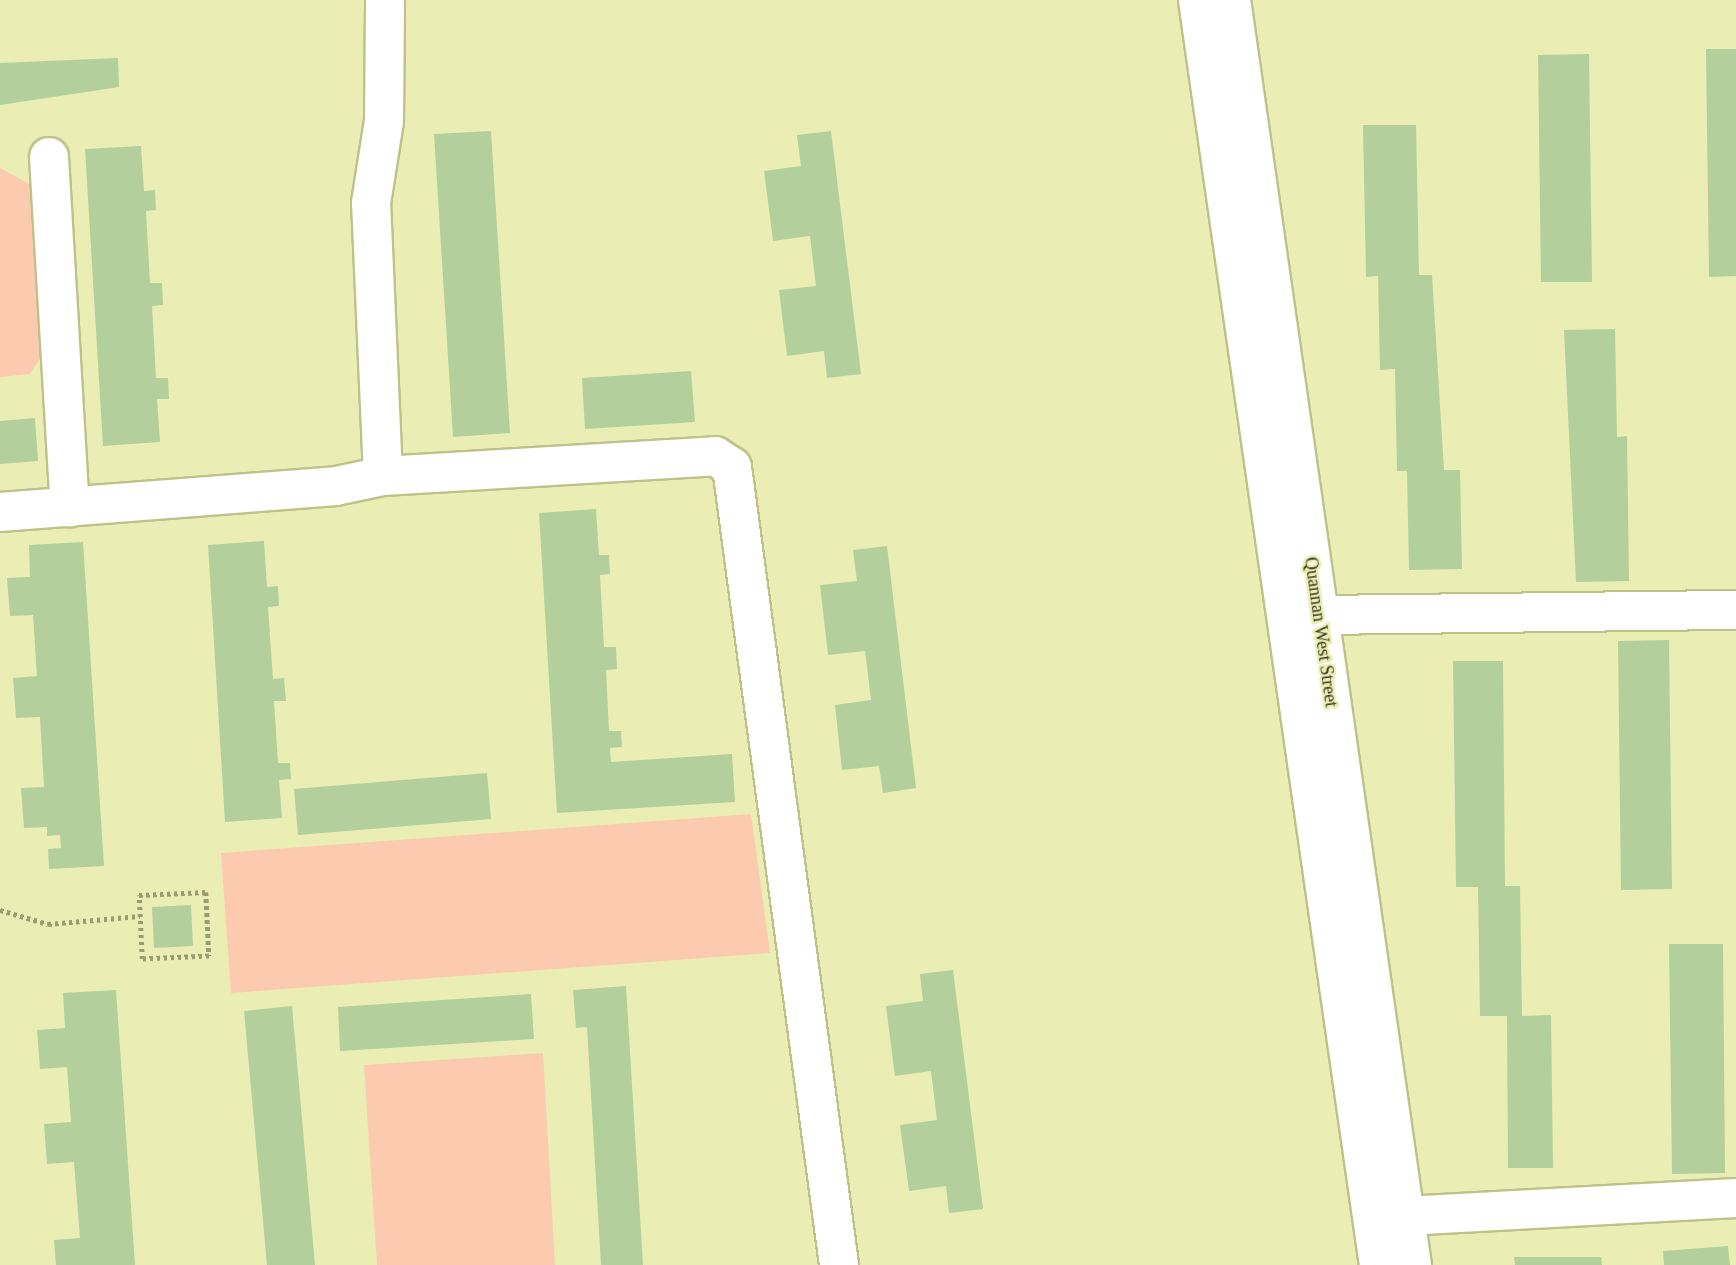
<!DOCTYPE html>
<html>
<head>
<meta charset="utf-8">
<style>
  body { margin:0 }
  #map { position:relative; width:1736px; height:1265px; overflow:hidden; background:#eaeeb4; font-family:Georgia,serif }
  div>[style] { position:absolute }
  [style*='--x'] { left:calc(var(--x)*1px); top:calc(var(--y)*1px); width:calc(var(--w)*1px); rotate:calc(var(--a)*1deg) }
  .green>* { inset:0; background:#fccbaf }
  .building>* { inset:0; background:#b3cf9c }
  .path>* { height:4.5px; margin-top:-2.25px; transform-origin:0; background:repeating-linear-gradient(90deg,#999c71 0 3.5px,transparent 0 7px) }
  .roads { filter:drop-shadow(2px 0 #bec289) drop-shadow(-2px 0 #bec289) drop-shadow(0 2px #bec289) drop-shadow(0 -2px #bec289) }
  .minor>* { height:38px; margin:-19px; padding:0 19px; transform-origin:19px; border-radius:19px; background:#fff }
  .major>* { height:38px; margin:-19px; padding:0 19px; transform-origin:19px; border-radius:19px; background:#fff }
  span { translate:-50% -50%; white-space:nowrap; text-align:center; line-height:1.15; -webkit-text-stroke:5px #eaeeb4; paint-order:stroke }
  .street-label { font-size:18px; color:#33341d }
</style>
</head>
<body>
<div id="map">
  <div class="green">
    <i style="clip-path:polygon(0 168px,31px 185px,39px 206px,48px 346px,30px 374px,0 377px)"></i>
    <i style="clip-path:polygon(751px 814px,770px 953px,231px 993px,221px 853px)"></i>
    <i style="clip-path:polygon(543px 1053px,555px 1265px,377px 1265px,364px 1065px)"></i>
  </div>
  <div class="building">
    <i style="clip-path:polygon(1706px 49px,1736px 49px,1736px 276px,1709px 277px)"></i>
    <i style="clip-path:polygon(1589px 54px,1592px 282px,1541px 282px,1538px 55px)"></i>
    <i style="clip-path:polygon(118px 58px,119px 87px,0 105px,0 63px)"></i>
    <i style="clip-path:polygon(1363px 125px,1416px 125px,1419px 275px,1432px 275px,1444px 470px,1460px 470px,1462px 569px,1409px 570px,1407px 471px,1397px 471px,1395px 369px,1380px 370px,1378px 276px,1366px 277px)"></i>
    <i style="clip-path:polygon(491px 131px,510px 433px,453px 437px,434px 134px)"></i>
    <i style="clip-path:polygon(831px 131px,861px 374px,827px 378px,824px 351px,787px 356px,779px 290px,816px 286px,810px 236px,773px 241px,764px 171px,801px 166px,797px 135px)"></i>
    <i style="clip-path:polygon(141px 146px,144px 191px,155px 190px,156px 210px,146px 211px,150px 283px,162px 283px,163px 305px,152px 306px,156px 378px,168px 378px,169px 399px,157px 399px,160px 442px,103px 446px,85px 149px)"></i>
    <i style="clip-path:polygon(1615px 329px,1617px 437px,1627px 436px,1629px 581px,1576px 582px,1564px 330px)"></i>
    <i style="clip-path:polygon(691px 371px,695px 422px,585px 429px,582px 378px)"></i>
    <i style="clip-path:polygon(35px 418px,38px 461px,0 464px,0 421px)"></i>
    <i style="clip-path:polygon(596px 509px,599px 555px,609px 555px,610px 574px,600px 575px,604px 647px,616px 647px,617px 669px,606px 670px,609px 731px,621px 731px,622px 747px,610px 748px,611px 762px,732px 754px,735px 802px,557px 813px,539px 513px)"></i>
    <i style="clip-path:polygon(264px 541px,267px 587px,278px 586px,279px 606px,268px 607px,273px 679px,284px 678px,286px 701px,274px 701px,278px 763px,290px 763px,291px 779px,279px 780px,282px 818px,225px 822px,208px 545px)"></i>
    <i style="clip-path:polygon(83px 542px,104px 866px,49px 869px,48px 849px,61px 848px,60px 835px,47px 836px,47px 827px,24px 828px,21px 788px,44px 787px,40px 717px,16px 718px,13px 678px,37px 676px,33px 615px,10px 616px,7px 578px,30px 577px,29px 545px)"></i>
    <i style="clip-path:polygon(887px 546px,916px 788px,883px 793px,879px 766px,842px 770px,835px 705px,871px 700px,865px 651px,828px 655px,820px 585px,857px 581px,853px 550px)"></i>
    <i style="clip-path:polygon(1669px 640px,1672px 889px,1621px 890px,1618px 641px)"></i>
    <i style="clip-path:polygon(1453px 661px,1503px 661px,1505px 886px,1520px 886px,1522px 1016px,1551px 1015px,1553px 1168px,1508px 1168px,1507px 1016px,1480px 1016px,1478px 887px,1456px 887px)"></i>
    <i style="clip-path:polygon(487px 773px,491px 819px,298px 835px,294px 789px)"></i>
    <i style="clip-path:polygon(191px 905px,193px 946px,154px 948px,152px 907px)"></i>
    <i style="clip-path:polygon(1669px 944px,1723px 944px,1725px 1173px,1672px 1174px)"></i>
    <i style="clip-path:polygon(953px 970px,983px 1209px,949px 1213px,946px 1186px,909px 1191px,900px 1125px,937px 1120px,931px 1071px,895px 1076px,886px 1006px,923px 1001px,920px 974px)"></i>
    <i style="clip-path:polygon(626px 986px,643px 1265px,601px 1265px,587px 1027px,576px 1028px,573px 990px)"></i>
    <i style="clip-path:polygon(116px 990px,135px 1265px,56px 1265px,54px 1240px,80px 1238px,74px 1162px,47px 1164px,44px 1124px,71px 1122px,67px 1067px,40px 1069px,37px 1030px,65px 1028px,63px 993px)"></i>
    <i style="clip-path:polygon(531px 994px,534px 1039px,340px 1051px,338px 1007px)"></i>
    <i style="clip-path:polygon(292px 1006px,315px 1265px,267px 1265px,244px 1011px)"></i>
    <i style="clip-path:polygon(1728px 1246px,1730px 1265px,1664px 1265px,1663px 1251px)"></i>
    <i style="clip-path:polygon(1514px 1257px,1601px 1257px,1602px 1265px,1515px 1265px)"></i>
  </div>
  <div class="path">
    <i style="--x:206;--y:892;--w:64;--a:87.3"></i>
    <i style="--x:209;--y:956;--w:67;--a:177.4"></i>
    <i style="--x:142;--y:959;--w:64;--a:-92.7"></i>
    <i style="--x:139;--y:895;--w:67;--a:-2.6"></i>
    <i style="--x:0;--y:910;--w:50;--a:16.3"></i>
    <i style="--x:48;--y:924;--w:92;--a:-5"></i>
  </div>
  <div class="roads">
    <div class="minor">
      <i style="--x:49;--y:157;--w:351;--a:86.6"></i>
      <i style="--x:383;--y:476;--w:273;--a:-92.5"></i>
      <i style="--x:371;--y:203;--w:83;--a:-81"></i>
      <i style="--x:384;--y:121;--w:121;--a:-89.5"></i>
      <i style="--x:0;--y:512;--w:337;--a:-4.4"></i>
      <i style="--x:336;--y:486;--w:48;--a:-12"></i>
      <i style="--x:383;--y:476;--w:333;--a:-3.4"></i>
      <i style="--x:715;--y:456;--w:20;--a:33"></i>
      <i style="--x:732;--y:467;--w:805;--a:82.36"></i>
      <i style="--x:1319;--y:615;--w:417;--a:-0.7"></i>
      <i style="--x:1405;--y:1216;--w:331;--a:-3.1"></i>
    </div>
    <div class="major">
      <i style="--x:1198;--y:0;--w:1278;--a:81.86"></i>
      <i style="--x:1231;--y:0;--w:1278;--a:81.86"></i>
    </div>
  </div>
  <div class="street-label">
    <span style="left:1321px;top:632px;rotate:82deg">Quannan West Street</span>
  </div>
</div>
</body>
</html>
